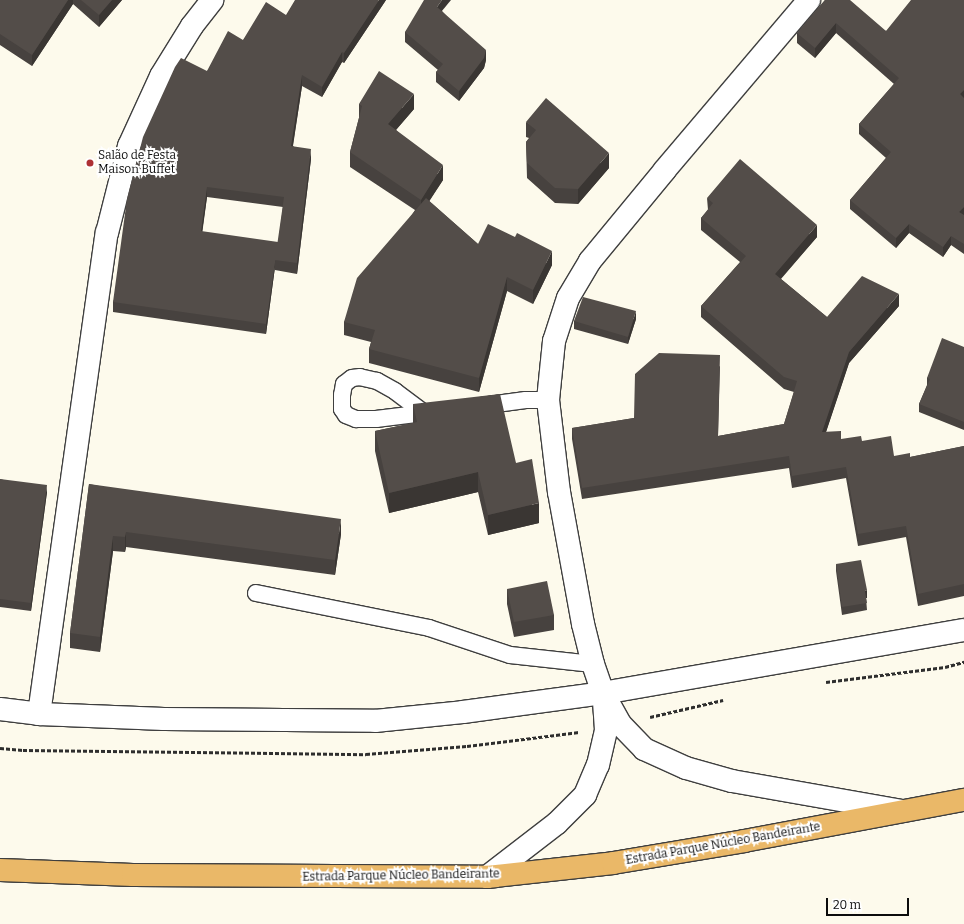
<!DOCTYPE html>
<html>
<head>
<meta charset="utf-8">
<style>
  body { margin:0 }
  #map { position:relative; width:964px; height:924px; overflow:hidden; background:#fdfaec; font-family:Bitter,serif }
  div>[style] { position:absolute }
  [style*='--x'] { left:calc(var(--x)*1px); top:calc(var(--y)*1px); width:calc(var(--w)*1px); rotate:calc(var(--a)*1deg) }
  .path>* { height:2.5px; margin-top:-1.25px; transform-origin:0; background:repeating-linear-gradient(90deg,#2e2e2e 0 4px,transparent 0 6px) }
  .roads { filter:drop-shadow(1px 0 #3f3f3f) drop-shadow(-1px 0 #3f3f3f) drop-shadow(0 1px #3f3f3f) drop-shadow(0 -1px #3f3f3f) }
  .service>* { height:16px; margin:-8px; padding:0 8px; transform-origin:8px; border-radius:8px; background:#fff }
  .minor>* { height:22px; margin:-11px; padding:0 11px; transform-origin:11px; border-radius:11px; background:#fff }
  .trunk>* { height:22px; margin:-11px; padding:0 11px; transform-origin:11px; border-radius:11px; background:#eab868 }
  .wall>* { inset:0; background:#47423f }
  .shaded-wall>* { inset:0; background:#3a3633 }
  .building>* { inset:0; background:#534d49 }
  .dots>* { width:11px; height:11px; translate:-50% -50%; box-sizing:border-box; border:2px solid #fff; border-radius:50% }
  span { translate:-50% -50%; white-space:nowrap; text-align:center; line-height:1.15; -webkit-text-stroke:4px #fff; paint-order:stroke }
  .poi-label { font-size:12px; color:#0c0c0c }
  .left { translate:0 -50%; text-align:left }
  .street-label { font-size:12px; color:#0c0c0c }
  .scale { position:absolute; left:826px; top:898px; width:83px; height:18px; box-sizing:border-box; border:2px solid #0c0c0c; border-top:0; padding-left:5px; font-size:12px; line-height:14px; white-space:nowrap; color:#0c0c0c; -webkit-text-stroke:3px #fff; paint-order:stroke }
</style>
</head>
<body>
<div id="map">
  <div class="path">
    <i style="--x:826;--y:682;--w:120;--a:-7.2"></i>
    <i style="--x:945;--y:667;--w:20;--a:-15"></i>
    <i style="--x:650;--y:717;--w:75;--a:-13.1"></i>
    <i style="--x:0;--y:748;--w:23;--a:5"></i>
    <i style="--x:23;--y:750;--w:343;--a:0.7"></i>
    <i style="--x:366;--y:754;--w:101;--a:-4.5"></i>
    <i style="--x:467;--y:746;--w:113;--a:-7.1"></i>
  </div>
  <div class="roads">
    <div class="service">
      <i style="--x:481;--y:406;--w:45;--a:-7.6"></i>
      <i style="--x:526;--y:400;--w:22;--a:0"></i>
      <i style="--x:424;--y:413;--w:36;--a:-143"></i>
      <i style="--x:395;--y:391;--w:21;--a:-151"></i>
      <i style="--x:377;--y:381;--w:17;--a:-167"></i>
      <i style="--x:360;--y:377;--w:8;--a:173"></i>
      <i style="--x:352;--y:378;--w:10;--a:143"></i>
      <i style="--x:344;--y:384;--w:11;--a:100"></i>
      <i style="--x:342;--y:395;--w:14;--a:90"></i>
      <i style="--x:342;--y:409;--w:7;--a:56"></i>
      <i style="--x:346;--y:415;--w:11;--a:22"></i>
      <i style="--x:356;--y:419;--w:20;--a:0"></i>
      <i style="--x:376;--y:419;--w:48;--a:-7.1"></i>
      <i style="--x:424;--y:413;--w:11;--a:-5"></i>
      <i style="--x:256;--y:593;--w:177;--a:11.4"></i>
      <i style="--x:429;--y:628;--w:85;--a:18.4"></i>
      <i style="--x:510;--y:655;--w:83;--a:6.2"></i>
    </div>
    <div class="minor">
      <i style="--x:809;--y:0;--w:223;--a:130.3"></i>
      <i style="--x:665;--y:170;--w:118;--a:129.5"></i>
      <i style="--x:590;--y:261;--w:43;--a:120.7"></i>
      <i style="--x:568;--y:298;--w:45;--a:108"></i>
      <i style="--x:554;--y:341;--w:59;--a:95.8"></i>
      <i style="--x:548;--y:400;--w:93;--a:83.2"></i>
      <i style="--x:559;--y:492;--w:134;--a:79.7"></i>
      <i style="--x:583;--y:624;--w:41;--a:76"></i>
      <i style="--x:593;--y:664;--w:31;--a:71"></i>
      <i style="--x:603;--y:693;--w:35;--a:61"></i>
      <i style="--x:620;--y:724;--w:35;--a:46"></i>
      <i style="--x:644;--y:749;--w:46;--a:24.3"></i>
      <i style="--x:686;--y:768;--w:48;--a:15.8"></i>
      <i style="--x:732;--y:781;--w:173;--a:10"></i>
      <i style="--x:0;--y:709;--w:39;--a:7"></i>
      <i style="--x:39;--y:714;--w:125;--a:2.3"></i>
      <i style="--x:164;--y:719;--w:211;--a:0.5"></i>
      <i style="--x:375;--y:721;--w:88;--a:-5.8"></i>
      <i style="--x:463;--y:712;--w:141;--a:-7.7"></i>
      <i style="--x:603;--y:693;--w:366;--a:-9.9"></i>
      <i style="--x:39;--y:714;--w:486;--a:-82"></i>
      <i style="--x:107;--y:233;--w:90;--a:-75.8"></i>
      <i style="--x:129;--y:146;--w:77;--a:-65.4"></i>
      <i style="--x:161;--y:76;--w:59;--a:-58.2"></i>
      <i style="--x:192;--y:26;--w:33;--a:-52"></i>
      <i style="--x:487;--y:877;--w:88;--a:-37.6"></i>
      <i style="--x:557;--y:823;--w:40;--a:-45"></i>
      <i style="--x:585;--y:795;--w:33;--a:-67"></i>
      <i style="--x:598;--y:765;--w:36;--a:-77"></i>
      <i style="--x:606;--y:730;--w:28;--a:-94"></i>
    </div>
    <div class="trunk">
      <i style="--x:0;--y:870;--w:133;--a:2.2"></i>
      <i style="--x:133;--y:875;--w:354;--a:0.3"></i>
      <i style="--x:487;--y:877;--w:127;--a:-6.3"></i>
      <i style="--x:613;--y:863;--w:133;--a:-9.5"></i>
      <i style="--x:744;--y:841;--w:224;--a:-10.6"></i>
    </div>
  </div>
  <div class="wall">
    <i style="clip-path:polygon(0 0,122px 0,99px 27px,73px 4px,32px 66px,0 45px)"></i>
    <i style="clip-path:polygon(evenodd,386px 0,344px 63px,342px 62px,322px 97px,302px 86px,293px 146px,311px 159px,297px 274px,275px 270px,275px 267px,266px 334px,113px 312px,113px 302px,207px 71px,243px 40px,286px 15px,386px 0,207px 197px,283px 207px,278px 245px,202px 232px,207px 197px)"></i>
    <i style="clip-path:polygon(825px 0,886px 31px,964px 0,964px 254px,951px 245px,943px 257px,909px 233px,896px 248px,850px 209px,850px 200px,886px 158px,859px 134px,859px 124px,894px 84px,836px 33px,815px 58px,797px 43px,797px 33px)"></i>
    <i style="clip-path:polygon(442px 11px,486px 60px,484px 68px,459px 101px,436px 82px,436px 72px,438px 70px,405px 42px,405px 32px)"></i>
    <i style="clip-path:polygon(359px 104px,414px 109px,396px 130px,443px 180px,429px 201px,478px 244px,552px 265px,533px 304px,507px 291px,479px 392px,369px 363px,369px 349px,371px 342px,344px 335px,344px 322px,415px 210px,350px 167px,350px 152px,359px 118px)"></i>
    <i style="clip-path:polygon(526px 122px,609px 168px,578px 204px,555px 203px,527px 178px,526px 142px,529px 138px,526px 137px)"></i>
    <i style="clip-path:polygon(707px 198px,817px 237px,781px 279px,827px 317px,899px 306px,849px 363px,826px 432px,841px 439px,862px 441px,894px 456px,910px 457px,964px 446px,964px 596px,918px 606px,906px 537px,858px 546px,846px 478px,792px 488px,789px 468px,582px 499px,572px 439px,572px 428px,634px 418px,720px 366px,718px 436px,784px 424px,794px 392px,784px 389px,701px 317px,701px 306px,740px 262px,701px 230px,701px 218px,708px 210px)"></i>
    <i style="clip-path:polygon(636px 319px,628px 344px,574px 329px,574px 321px)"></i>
    <i style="clip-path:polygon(964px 347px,964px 430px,919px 412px,919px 404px,927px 385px,927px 378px)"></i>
    <i style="clip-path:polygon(413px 404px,516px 463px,539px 523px,488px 535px,478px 492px,389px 513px,375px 451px,375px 431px,413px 423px)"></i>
    <i style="clip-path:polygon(0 479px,47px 492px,31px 611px,0 607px)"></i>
    <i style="clip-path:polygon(89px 484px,341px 534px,335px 575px,126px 547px,125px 552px,113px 551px,100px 652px,70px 648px,70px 633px)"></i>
    <i style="clip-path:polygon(836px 564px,867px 598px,866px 598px,867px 610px,842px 615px,836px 571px)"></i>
    <i style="clip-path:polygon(507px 589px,554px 615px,554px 630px,514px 637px,507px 604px)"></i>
  </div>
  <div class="shaded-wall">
    <i style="clip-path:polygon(68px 0,73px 0,73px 4px,32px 66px,32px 55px)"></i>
    <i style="clip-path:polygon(112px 0,122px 0,99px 27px,99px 15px)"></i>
    <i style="clip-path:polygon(379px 0,386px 0,344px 63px,344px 53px)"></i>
    <i style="clip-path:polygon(442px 0,451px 0,437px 17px,437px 7px)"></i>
    <i style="clip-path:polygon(836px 23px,836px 33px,815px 58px,815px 48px)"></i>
    <i style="clip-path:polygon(486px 50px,486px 60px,484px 68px,459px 101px,459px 91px)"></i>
    <i style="clip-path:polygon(342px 52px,342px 62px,322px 97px,322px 87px)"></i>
    <i style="clip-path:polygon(302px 75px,302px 86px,291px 157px,291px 146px)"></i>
    <i style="clip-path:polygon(964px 90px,964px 99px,960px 94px)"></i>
    <i style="clip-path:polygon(414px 94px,414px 109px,388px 139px,388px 124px)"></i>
    <i style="clip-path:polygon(311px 149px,311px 159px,297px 274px,297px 263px)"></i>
    <i style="clip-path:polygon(609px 153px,609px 168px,578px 204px,578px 189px)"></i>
    <i style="clip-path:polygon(443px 165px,443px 180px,421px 214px,421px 200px)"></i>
    <i style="clip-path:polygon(207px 187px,207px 197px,201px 242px,201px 231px)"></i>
    <i style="clip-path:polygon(964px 207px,964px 216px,959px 212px)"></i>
    <i style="clip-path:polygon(909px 224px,909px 233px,896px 248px,896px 238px)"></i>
    <i style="clip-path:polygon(817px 225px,817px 237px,775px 285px,775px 274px)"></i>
    <i style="clip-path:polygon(951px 236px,951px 245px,943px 257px,943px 247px)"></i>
    <i style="clip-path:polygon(278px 242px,275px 260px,275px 267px,266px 334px,266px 324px)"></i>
    <i style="clip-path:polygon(552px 251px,552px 265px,533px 304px,533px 290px)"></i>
    <i style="clip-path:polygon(507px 277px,507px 291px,479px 392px,479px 378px)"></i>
    <i style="clip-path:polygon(899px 294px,899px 306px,849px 363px,822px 444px,822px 432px,849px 352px)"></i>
    <i style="clip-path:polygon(636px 311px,636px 319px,628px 344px,628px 337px)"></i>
    <i style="clip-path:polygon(478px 472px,478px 492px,389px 513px,389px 493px)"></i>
    <i style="clip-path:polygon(47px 485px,47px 492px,31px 611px,31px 603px)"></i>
    <i style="clip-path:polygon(539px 503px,539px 523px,488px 535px,488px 515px)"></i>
    <i style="clip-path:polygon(341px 519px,341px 534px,335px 575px,335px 560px)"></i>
    <i style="clip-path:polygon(126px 532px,126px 547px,125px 552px,125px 537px)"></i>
    <i style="clip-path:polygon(113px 536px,113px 551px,100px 652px,100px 637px)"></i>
    <i style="clip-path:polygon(867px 590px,867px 598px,865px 598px,865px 591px)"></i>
  </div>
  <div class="building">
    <i style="clip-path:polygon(0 0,68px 0,32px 55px,0 34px)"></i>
    <i style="clip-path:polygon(81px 0,112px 0,99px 15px)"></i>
    <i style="clip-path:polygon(295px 0,379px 0,344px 53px,342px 52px,322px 87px,302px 75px,291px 146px,311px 149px,297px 263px,275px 260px,284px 197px,207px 187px,201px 231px,278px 242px,266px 324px,113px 302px,127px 199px,143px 137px,175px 67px,181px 58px,207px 71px,228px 31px,243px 40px,266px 2px,286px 15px)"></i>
    <i style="clip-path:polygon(424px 0,442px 0,437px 7px,486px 50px,484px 58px,459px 91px,436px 72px,443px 64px,405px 32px)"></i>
    <i style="clip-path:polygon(825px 0,850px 0,886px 31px,911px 0,964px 0,964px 90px,960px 94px,964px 98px,964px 207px,959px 212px,964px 215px,964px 244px,951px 236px,943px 247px,909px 224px,896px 238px,850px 200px,891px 152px,859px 124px,899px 78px,836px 23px,815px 48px,797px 33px)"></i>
    <i style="clip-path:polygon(379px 71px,414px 94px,388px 124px,443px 165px,421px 200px,350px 152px,362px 106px,359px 104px)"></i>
    <i style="clip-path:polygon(546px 98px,609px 153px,578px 189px,555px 188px,527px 163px,526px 142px,536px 130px,526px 122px)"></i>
    <i style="clip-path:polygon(740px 159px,817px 225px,775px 274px,827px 317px,862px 276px,899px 294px,849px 352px,822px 432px,841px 431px,841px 439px,861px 436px,862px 441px,891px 436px,894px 456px,910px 453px,910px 457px,964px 446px,964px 584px,918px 594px,906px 526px,858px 534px,846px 467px,792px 476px,789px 456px,582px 488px,572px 428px,634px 418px,635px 374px,659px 353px,720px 355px,718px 436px,784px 424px,797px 381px,784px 377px,701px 306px,746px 256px,701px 218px,713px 203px,707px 198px)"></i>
    <i style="clip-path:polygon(426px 198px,478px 244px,488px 224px,515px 237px,517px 233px,552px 251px,533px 290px,507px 277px,479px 378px,369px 349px,375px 330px,344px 322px,357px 278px)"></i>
    <i style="clip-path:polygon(583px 297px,636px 311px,628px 337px,574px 321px)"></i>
    <i style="clip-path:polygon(942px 338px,964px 347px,964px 422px,919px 404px,930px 379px,927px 378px)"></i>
    <i style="clip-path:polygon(500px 394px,516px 463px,532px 459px,539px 503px,488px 515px,478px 472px,389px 493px,375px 431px,417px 422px,413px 404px)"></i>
    <i style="clip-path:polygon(0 479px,47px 485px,31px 603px,0 599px)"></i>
    <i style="clip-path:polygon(89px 484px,341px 519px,335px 560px,126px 532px,125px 537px,113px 536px,100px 637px,70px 633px)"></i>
    <i style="clip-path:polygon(861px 560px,867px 590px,865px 591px,867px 603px,842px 607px,836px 564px)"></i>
    <i style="clip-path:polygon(547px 581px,554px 615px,514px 622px,507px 589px)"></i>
  </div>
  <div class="dots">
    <i style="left:90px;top:163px;background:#ae3135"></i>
  </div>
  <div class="poi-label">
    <span class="left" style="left:98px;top:163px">Salão de Festa<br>Maison Buffet</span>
  </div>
  <div class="street-label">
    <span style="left:723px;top:844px;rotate:-10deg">Estrada Parque Núcleo Bandeirante</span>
    <span style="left:401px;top:876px;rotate:-1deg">Estrada Parque Núcleo Bandeirante</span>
  </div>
  <div class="scale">20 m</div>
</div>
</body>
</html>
